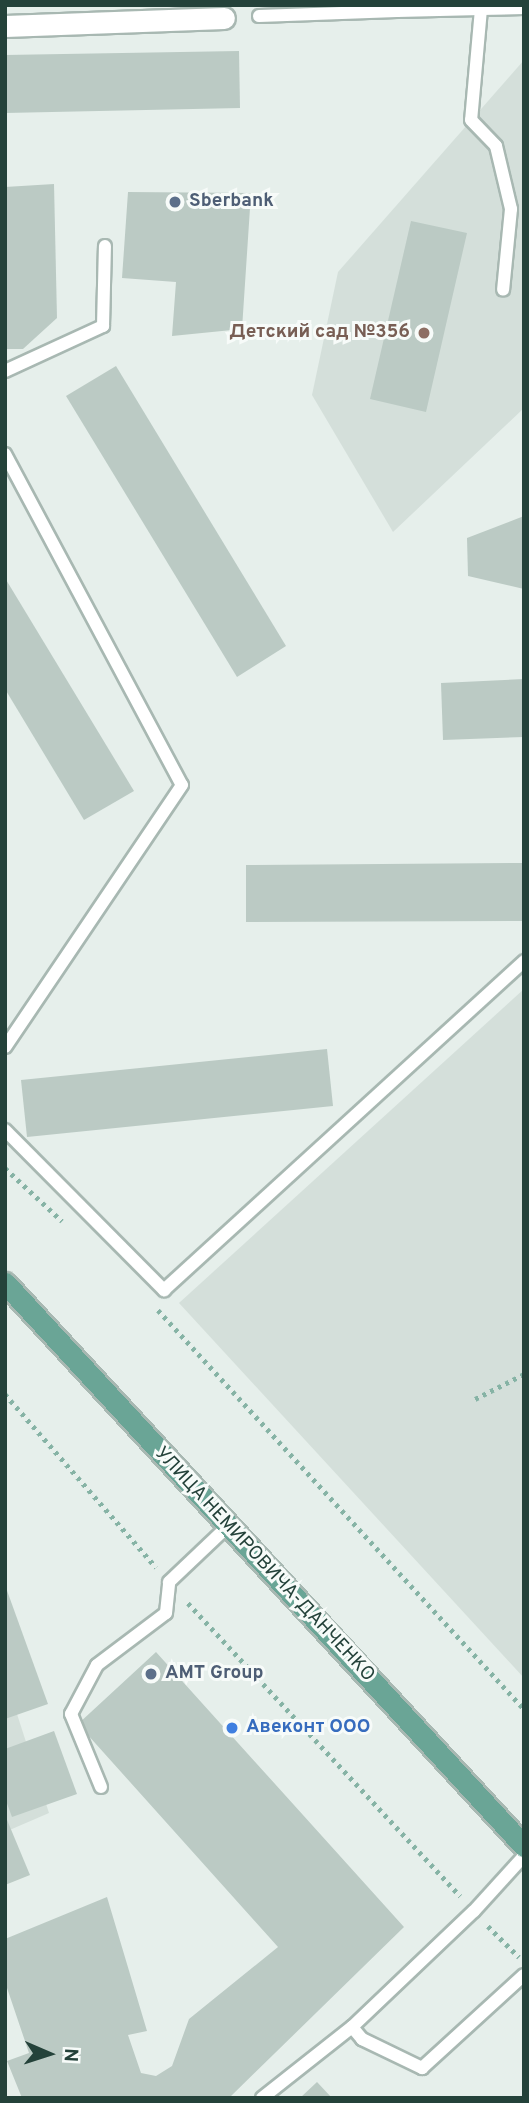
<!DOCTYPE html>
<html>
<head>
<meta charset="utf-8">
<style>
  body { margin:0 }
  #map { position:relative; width:529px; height:2103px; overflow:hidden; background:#e6efeb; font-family:Overpass,sans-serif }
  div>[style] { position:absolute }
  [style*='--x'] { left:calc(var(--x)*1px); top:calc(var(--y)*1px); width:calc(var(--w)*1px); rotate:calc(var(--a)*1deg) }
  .built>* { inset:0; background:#d4dfda }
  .building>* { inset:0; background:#bbcac4 }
  .path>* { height:4.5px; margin-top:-2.25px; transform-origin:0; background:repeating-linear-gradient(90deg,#86b3a5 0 3.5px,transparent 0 8.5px) }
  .roads { filter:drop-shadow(2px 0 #a8b8b2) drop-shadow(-2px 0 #a8b8b2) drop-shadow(0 2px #a8b8b2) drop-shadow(0 -2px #a8b8b2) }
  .lane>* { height:12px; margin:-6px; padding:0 6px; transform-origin:6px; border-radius:6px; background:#fff }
  .street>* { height:21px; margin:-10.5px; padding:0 10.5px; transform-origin:10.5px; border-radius:10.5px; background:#fff }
  .primary>* { height:21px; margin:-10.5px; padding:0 10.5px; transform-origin:10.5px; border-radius:10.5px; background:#6aa596 }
  .dots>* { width:19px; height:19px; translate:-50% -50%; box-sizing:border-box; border:4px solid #f7fbf9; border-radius:50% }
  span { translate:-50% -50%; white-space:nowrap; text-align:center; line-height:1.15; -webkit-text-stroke:6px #f7fbf9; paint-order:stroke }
  .service-label { font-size:19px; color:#4e5e75; font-weight:700 }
  .left { translate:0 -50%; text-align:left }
  .education-label { font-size:19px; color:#785e54; font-weight:700 }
  .right { translate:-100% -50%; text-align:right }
  .street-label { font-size:19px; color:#24423a }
  .shop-label { font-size:19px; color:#366cbe; font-weight:700 }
  .frame { position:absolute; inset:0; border:7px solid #24423a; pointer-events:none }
  .north { position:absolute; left:14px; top:2019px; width:70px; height:70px; -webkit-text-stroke:5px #f7fbf9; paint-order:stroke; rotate:93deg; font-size:19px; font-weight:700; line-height:28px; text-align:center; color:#24423a }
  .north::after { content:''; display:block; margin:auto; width:24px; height:32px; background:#24423a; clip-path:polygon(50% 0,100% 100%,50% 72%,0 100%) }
</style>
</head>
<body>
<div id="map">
  <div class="built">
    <i style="clip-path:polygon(524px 60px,524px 408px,393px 532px,312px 395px,338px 272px)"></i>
    <i style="clip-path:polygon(524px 989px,524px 1678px,179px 1303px)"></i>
    <i style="clip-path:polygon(5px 1677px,49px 1813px,5px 1832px)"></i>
  </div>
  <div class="building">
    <i style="clip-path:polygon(239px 51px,240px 108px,5px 113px,5px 55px)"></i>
    <i style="clip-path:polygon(54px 184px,57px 318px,23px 349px,5px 349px,5px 187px)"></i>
    <i style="clip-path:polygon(128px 192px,251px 193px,242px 329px,172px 336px,176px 282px,122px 278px)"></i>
    <i style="clip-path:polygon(411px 221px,467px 233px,426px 412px,370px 399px)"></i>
    <i style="clip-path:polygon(116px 366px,286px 646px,237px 677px,66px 396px)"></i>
    <i style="clip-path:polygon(524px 516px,524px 589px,468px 576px,467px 538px)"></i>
    <i style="clip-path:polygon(5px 578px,134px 791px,84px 820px,5px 689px)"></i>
    <i style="clip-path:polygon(524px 679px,524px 737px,443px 740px,441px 683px)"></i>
    <i style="clip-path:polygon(524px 863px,524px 921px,246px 922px,246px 865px)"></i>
    <i style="clip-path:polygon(327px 1049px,333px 1106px,27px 1137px,21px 1080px)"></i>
    <i style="clip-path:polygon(5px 1585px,48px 1704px,5px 1719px)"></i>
    <i style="clip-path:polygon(156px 1652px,404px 1927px,229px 2098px,22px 2098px,7px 2061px,29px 2053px,5px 1982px,5px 1939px,107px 1897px,147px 2031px,128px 2035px,141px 2073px,156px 2076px,172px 2066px,189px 2019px,278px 1947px,78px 1724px)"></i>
    <i style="clip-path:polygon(54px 1731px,77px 1794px,12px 1817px,5px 1798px,5px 1749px)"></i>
    <i style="clip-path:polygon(5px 1815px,30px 1875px,5px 1885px)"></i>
    <i style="clip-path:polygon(317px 2082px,332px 2098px,300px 2098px)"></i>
  </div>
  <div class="path">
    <i style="--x:5;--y:1168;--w:78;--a:42.9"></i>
    <i style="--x:158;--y:1310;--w:541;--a:47.47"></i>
    <i style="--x:5;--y:1394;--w:230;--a:48.9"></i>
    <i style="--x:475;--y:1399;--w:55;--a:-27"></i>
    <i style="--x:188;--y:1603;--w:400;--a:47.1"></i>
    <i style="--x:488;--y:1926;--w:44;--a:45"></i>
  </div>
  <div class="roads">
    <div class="lane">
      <i style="--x:481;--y:9;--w:43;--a:-1.3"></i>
      <i style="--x:397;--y:11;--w:84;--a:-1.4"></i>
      <i style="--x:481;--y:9;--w:111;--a:95.1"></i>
      <i style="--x:471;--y:120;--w:36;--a:46"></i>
      <i style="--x:496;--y:146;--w:65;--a:76.6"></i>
      <i style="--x:511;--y:209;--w:81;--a:95.6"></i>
      <i style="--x:259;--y:16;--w:138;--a:-2.1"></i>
      <i style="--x:397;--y:11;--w:5;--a:-90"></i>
      <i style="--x:5;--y:371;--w:108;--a:-24.7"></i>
      <i style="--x:103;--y:326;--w:80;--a:-88.6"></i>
      <i style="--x:5;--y:454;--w:375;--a:61.9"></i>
      <i style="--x:182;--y:785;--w:316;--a:124"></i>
      <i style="--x:5;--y:1130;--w:226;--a:45.2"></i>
      <i style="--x:164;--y:1290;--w:488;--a:-42.4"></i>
      <i style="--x:101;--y:1787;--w:79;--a:-112.3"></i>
      <i style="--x:71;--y:1714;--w:55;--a:-62"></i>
      <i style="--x:97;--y:1665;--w:86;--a:-37"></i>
      <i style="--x:166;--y:1613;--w:31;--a:-84"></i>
      <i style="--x:169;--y:1582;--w:81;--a:-43.5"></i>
      <i style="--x:352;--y:2027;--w:16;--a:50"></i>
      <i style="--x:362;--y:2039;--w:67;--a:25.8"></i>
      <i style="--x:422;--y:2068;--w:138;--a:-42.4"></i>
      <i style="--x:262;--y:2098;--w:115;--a:-38.3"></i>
      <i style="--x:352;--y:2027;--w:168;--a:-43.6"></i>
      <i style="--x:474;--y:1911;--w:74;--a:-47.7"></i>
    </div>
    <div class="street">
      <i style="--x:5;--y:26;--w:219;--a:-2.1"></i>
    </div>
    <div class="primary">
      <i style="--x:5;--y:1283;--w:766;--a:47.33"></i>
    </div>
  </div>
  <div class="dots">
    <i style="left:175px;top:202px;background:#5c6f8a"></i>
    <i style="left:424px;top:333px;background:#8d6e63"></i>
    <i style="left:151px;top:1674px;background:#5c6f8a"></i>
    <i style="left:232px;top:1728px;background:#3f7fe0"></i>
  </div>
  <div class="service-label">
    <span class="left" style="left:189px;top:202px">Sberbank</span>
    <span class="left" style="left:165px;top:1674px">АМТ Group</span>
  </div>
  <div class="education-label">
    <span class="right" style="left:410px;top:333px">Детский сад №356</span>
  </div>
  <div class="street-label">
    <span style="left:264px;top:1565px;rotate:47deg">УЛИЦА НЕМИРОВИЧА-ДАНЧЕНКО</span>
  </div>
  <div class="shop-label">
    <span class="left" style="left:246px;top:1728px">Авеконт ООО</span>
  </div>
  <div class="frame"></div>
  <div class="north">N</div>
</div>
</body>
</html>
